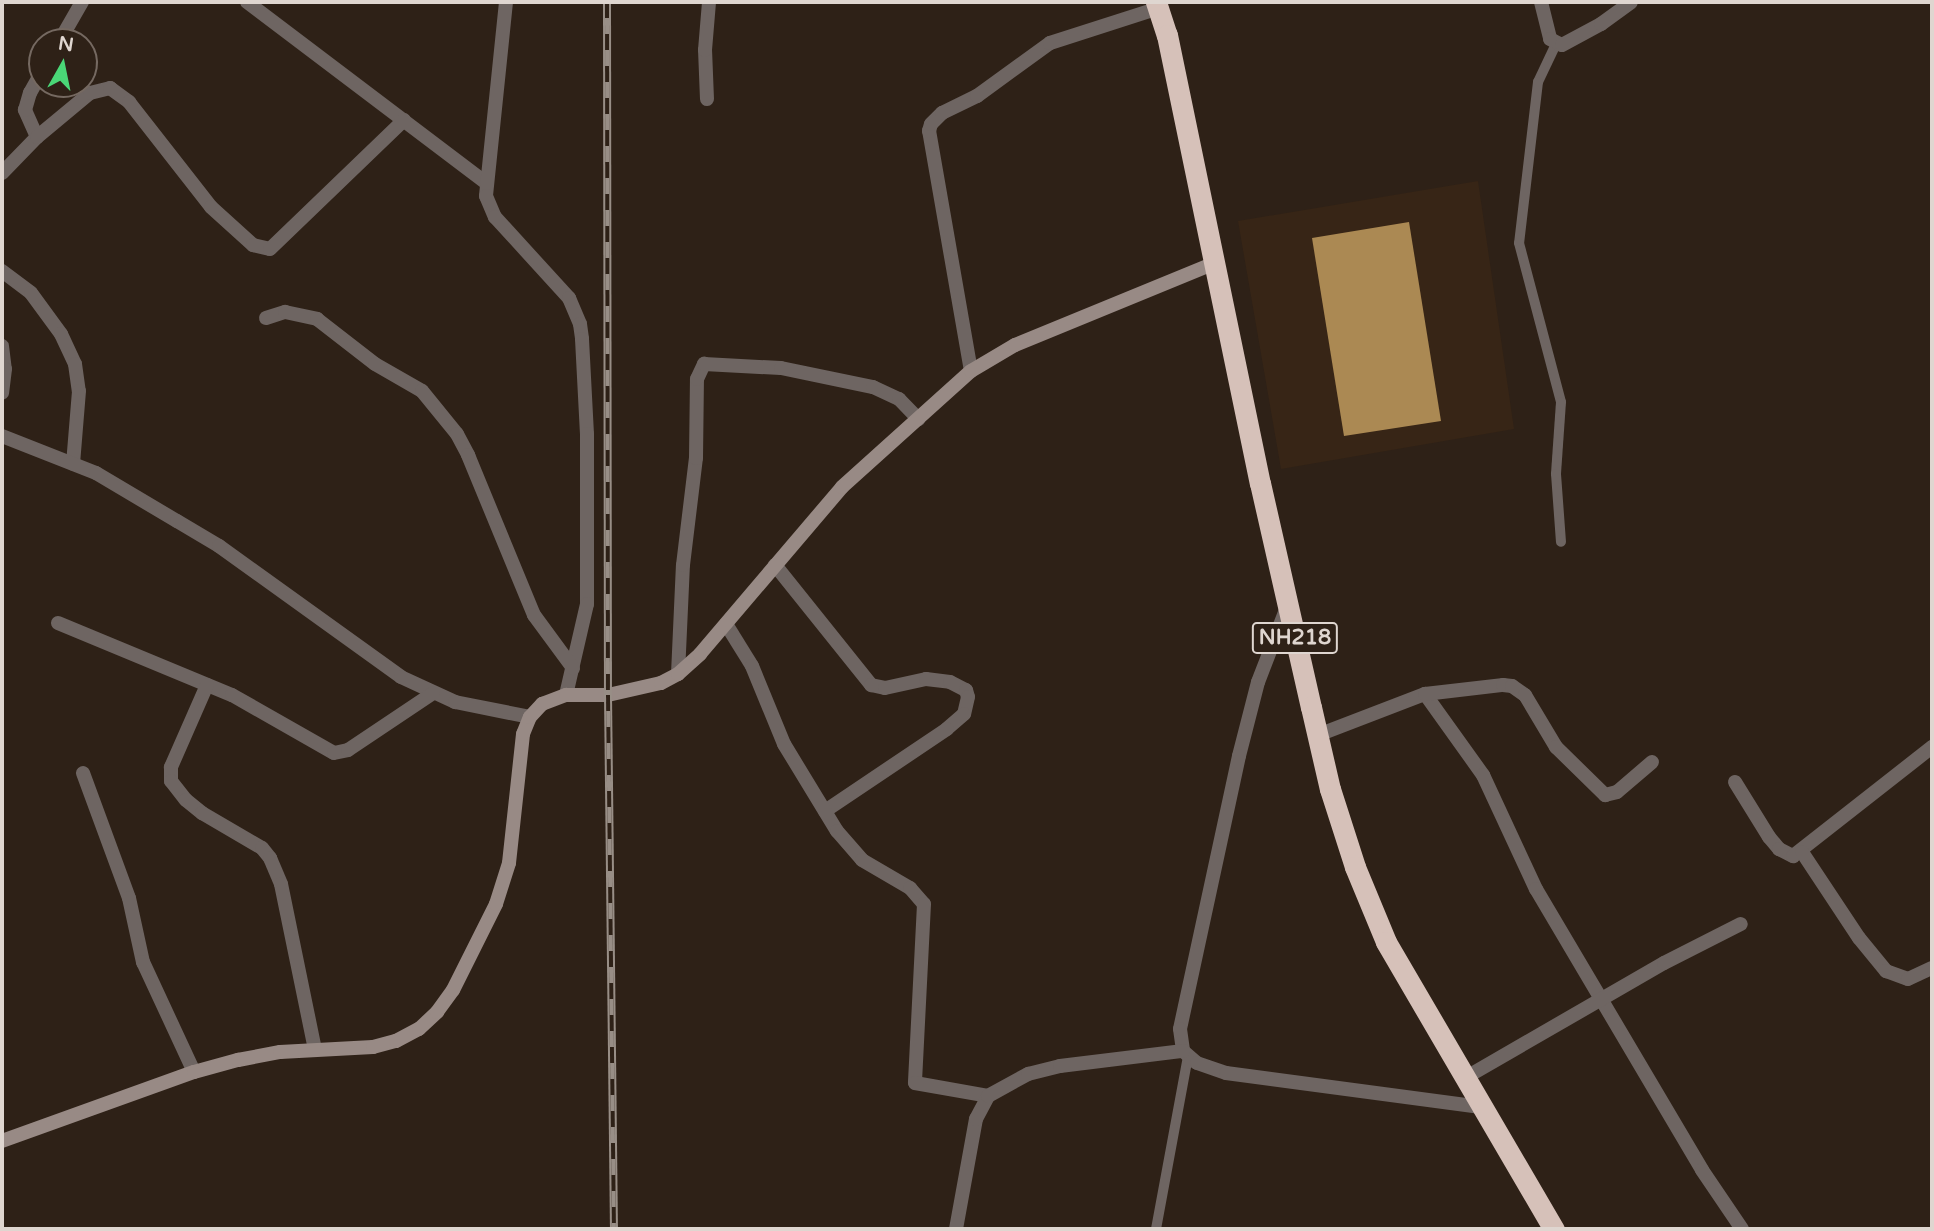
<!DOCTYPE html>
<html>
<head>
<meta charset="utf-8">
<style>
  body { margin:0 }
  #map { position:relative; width:1934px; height:1231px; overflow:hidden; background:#2e2117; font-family:"Varela Round",sans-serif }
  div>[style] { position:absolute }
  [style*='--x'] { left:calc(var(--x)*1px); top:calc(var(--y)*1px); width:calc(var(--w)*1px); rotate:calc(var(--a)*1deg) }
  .built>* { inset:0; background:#372516 }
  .building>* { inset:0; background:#ab8953 }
  .lane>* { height:10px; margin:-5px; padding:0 5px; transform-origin:5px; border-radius:5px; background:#6e6562 }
  .street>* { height:14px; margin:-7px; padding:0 7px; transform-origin:7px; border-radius:7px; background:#6e6562 }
  .secondary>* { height:14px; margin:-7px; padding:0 7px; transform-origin:7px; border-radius:7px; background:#988a85 }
  .highway>* { height:21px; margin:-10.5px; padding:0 10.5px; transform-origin:10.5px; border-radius:10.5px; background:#d6c1b9 }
  .rail>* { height:8px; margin-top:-4px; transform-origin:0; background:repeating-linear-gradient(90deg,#2e2117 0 16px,#988e86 0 32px); box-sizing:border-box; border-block:2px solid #988e86 }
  span { translate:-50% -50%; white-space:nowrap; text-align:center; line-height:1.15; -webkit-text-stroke:7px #2e2117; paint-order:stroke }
  .shield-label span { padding:2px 5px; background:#2e2117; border:2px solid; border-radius:5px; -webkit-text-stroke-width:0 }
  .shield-label { font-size:21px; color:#dfd6d0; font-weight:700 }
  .frame { position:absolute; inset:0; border:4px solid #dfd6d0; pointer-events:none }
  .north { position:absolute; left:28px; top:28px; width:70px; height:70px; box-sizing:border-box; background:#2e2117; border:2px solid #756961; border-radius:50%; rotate:9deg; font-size:19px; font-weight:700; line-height:28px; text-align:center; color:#dfd6d0 }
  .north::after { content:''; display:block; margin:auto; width:24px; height:32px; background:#4ad777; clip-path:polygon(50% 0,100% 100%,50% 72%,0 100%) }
</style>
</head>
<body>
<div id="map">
  <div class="built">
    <i style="clip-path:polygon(1478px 181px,1514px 429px,1281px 469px,1238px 221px)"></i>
  </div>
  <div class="building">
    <i style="clip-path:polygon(1409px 222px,1441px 421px,1344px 436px,1312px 238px)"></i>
  </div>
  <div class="lane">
    <i style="--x:1556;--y:44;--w:42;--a:115.3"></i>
    <i style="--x:1538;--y:82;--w:162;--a:96.7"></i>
    <i style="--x:1519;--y:243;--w:164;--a:75.2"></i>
    <i style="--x:1561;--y:402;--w:72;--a:94"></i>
    <i style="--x:1556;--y:474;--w:68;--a:85.8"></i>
    <i style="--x:1156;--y:1229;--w:175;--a:-79.5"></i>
  </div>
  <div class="street">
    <i style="--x:247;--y:2;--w:300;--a:37.1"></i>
    <i style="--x:506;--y:2;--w:195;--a:95.9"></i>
    <i style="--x:486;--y:196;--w:23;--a:67"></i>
    <i style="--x:495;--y:217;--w:110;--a:47.6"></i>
    <i style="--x:569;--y:298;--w:28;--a:67"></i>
    <i style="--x:580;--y:324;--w:15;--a:82"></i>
    <i style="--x:582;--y:339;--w:95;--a:87"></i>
    <i style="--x:587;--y:434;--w:170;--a:90"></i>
    <i style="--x:587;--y:604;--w:93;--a:103"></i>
    <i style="--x:1541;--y:2;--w:38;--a:76"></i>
    <i style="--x:1550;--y:39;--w:13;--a:27"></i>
    <i style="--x:1562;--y:45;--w:44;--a:-28.3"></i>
    <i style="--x:1601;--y:24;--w:37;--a:-36"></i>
    <i style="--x:59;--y:42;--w:46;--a:-60.1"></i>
    <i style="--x:707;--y:99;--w:49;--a:-92.3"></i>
    <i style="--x:705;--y:50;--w:48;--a:-85.2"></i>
    <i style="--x:37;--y:137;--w:30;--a:-114"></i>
    <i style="--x:25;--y:110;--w:18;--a:-74"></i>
    <i style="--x:30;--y:93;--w:25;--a:-61"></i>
    <i style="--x:2;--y:173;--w:50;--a:-45.8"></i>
    <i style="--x:37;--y:137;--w:69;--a:-39.7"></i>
    <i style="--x:90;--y:93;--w:21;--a:-14"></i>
    <i style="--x:110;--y:88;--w:24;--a:36"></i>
    <i style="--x:129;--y:102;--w:133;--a:52"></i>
    <i style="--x:211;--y:207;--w:57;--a:42.1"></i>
    <i style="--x:253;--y:245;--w:17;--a:13"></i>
    <i style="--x:270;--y:249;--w:186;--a:-43.9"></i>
    <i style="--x:2;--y:271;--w:36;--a:37"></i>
    <i style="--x:31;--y:293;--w:51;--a:53.8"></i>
    <i style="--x:61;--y:334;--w:33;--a:65"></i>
    <i style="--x:75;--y:364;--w:27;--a:82"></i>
    <i style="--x:79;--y:391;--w:73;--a:94.7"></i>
    <i style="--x:266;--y:318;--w:20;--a:-18"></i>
    <i style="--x:285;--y:312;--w:33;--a:12"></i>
    <i style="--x:317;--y:319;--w:73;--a:37.8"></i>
    <i style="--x:375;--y:364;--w:54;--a:29.9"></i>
    <i style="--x:422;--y:391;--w:55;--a:50.9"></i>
    <i style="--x:457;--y:434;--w:24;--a:62"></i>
    <i style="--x:468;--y:455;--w:173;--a:67.6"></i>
    <i style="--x:534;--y:615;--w:66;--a:53.7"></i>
    <i style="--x:2;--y:346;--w:23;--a:83"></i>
    <i style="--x:5;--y:369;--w:24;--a:97"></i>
    <i style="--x:971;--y:371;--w:244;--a:-99.9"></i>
    <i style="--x:929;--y:131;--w:7;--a:-74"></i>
    <i style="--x:931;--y:124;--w:16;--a:-45"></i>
    <i style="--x:942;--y:113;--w:39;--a:-26"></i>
    <i style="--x:977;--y:96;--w:90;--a:-36"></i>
    <i style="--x:1050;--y:43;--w:114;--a:-17.8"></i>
    <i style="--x:2;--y:436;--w:101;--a:21.5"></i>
    <i style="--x:96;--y:473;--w:94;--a:30.7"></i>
    <i style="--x:177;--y:521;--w:49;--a:30.8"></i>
    <i style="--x:219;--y:546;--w:224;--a:35.7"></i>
    <i style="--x:401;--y:677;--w:60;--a:24.8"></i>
    <i style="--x:455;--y:702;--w:76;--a:11.3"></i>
    <i style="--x:775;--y:565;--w:154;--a:51.3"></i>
    <i style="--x:871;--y:685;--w:14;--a:12"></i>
    <i style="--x:885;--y:688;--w:42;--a:-12.4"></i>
    <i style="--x:926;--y:679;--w:24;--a:7"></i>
    <i style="--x:950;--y:682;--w:18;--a:27"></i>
    <i style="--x:966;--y:690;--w:7;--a:74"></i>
    <i style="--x:968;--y:697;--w:17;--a:103"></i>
    <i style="--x:964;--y:714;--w:23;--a:139"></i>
    <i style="--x:947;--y:729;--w:147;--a:146.1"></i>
    <i style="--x:1287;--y:607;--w:80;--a:111.1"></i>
    <i style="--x:1258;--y:682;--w:76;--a:104.4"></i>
    <i style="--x:1239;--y:756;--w:279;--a:102.2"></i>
    <i style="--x:1180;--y:1029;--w:22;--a:82"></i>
    <i style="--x:1183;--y:1051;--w:18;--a:41"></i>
    <i style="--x:1197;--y:1063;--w:31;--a:19"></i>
    <i style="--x:1226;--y:1073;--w:257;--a:7.6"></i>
    <i style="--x:58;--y:623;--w:188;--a:22.5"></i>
    <i style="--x:232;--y:695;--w:117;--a:29.6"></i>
    <i style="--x:334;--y:753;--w:14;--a:-12"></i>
    <i style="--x:348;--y:750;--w:102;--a:-33.8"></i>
    <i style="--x:726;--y:624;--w:49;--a:58.2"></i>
    <i style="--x:752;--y:666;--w:84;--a:67.7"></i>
    <i style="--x:784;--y:744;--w:102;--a:58.7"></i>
    <i style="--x:837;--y:831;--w:38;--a:49"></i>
    <i style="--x:862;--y:860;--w:56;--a:30.3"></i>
    <i style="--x:910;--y:888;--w:21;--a:49"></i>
    <i style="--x:924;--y:904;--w:179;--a:92.9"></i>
    <i style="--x:915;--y:1083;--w:74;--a:10.1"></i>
    <i style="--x:678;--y:674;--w:109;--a:-87.4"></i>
    <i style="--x:683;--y:565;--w:108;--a:-83.1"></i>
    <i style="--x:696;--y:458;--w:79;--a:-89.3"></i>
    <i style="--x:697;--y:379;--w:17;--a:-65"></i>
    <i style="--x:704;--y:364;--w:77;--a:3"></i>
    <i style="--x:781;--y:368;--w:94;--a:11.7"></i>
    <i style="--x:873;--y:387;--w:29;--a:25"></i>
    <i style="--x:899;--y:399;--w:28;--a:46"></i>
    <i style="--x:207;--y:685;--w:90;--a:113.7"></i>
    <i style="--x:171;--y:767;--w:14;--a:90"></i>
    <i style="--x:171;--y:781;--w:24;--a:52"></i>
    <i style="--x:186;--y:800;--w:21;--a:39"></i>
    <i style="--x:202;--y:813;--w:69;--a:30.3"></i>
    <i style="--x:262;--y:848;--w:13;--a:51"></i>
    <i style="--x:270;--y:858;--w:28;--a:67"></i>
    <i style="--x:281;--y:884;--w:169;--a:78.4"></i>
    <i style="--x:1425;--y:694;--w:100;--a:54.4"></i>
    <i style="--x:1483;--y:775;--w:126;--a:65.1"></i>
    <i style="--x:1536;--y:889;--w:326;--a:59.4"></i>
    <i style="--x:1702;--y:1170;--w:71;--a:55.9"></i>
    <i style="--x:1318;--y:735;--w:115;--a:-21"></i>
    <i style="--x:1425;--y:694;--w:79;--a:-6.6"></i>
    <i style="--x:1503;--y:685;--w:9;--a:6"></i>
    <i style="--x:1512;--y:686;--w:16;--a:35"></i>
    <i style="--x:1525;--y:695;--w:61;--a:59.2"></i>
    <i style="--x:1556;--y:747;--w:69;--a:44.4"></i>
    <i style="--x:1605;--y:795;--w:12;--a:-14"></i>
    <i style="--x:1617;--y:792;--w:46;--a:-40.6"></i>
    <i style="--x:83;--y:773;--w:133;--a:69.8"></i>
    <i style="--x:129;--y:898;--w:66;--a:77.7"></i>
    <i style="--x:143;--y:962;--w:121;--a:65.1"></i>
    <i style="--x:1735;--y:782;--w:65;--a:58.3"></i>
    <i style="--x:1769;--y:837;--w:16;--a:50"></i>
    <i style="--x:1779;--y:849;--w:16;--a:27"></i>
    <i style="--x:1793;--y:856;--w:177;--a:-38.1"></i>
    <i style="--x:1802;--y:852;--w:103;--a:56.5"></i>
    <i style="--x:1859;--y:938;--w:43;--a:50.7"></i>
    <i style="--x:1886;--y:971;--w:23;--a:20"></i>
    <i style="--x:1908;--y:979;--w:26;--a:-25"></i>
    <i style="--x:1463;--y:1079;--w:232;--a:-30"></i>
    <i style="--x:1664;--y:963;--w:86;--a:-26.9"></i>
    <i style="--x:956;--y:1229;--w:112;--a:-79.7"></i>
    <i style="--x:976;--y:1119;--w:26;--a:-62"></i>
    <i style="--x:988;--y:1096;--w:46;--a:-28.8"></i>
    <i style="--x:1028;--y:1074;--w:33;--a:-14"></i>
    <i style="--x:1060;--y:1066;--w:124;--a:-7"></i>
  </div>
  <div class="secondary">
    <i style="--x:2;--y:1141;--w:204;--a:-19.8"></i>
    <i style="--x:194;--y:1072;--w:46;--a:-15.3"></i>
    <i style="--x:238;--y:1060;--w:43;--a:-10.8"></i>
    <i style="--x:280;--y:1052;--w:93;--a:-3.1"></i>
    <i style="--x:373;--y:1047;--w:24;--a:-15"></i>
    <i style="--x:396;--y:1041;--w:26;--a:-28"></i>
    <i style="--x:419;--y:1029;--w:25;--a:-43"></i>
    <i style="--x:437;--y:1012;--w:27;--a:-54"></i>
    <i style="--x:453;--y:990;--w:96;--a:-63.4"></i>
    <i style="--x:496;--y:904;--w:43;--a:-72.4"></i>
    <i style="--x:509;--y:863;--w:130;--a:-83.8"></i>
    <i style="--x:523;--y:734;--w:18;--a:-68"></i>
    <i style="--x:530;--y:717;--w:18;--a:-47"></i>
    <i style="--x:542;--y:704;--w:26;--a:-21"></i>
    <i style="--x:566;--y:695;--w:42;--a:0"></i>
    <i style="--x:608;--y:695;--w:54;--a:-12.8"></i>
    <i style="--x:661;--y:683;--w:19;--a:-28"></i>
    <i style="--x:678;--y:674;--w:30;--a:-42"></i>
    <i style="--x:700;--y:654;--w:219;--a:-49.6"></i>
    <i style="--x:842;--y:487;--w:173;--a:-42"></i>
    <i style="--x:971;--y:371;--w:51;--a:-30.6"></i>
    <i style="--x:1015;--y:345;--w:216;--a:-22.3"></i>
  </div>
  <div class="highway">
    <i style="--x:1156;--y:2;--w:35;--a:72"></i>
    <i style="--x:1167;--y:35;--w:458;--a:78.3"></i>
    <i style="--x:1260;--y:483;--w:230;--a:77.2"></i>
    <i style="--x:1311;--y:707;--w:84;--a:77"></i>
    <i style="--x:1330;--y:789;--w:82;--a:72.2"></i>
    <i style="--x:1355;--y:867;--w:81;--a:67.5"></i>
    <i style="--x:1386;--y:942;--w:333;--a:59.7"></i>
  </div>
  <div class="rail">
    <i style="--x:607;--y:2;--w:693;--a:89.92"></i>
    <i style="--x:608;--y:695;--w:534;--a:89.36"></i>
  </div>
  <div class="shield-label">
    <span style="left:1295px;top:638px">NH218</span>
  </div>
  <div class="frame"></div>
  <div class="north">N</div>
</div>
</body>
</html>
